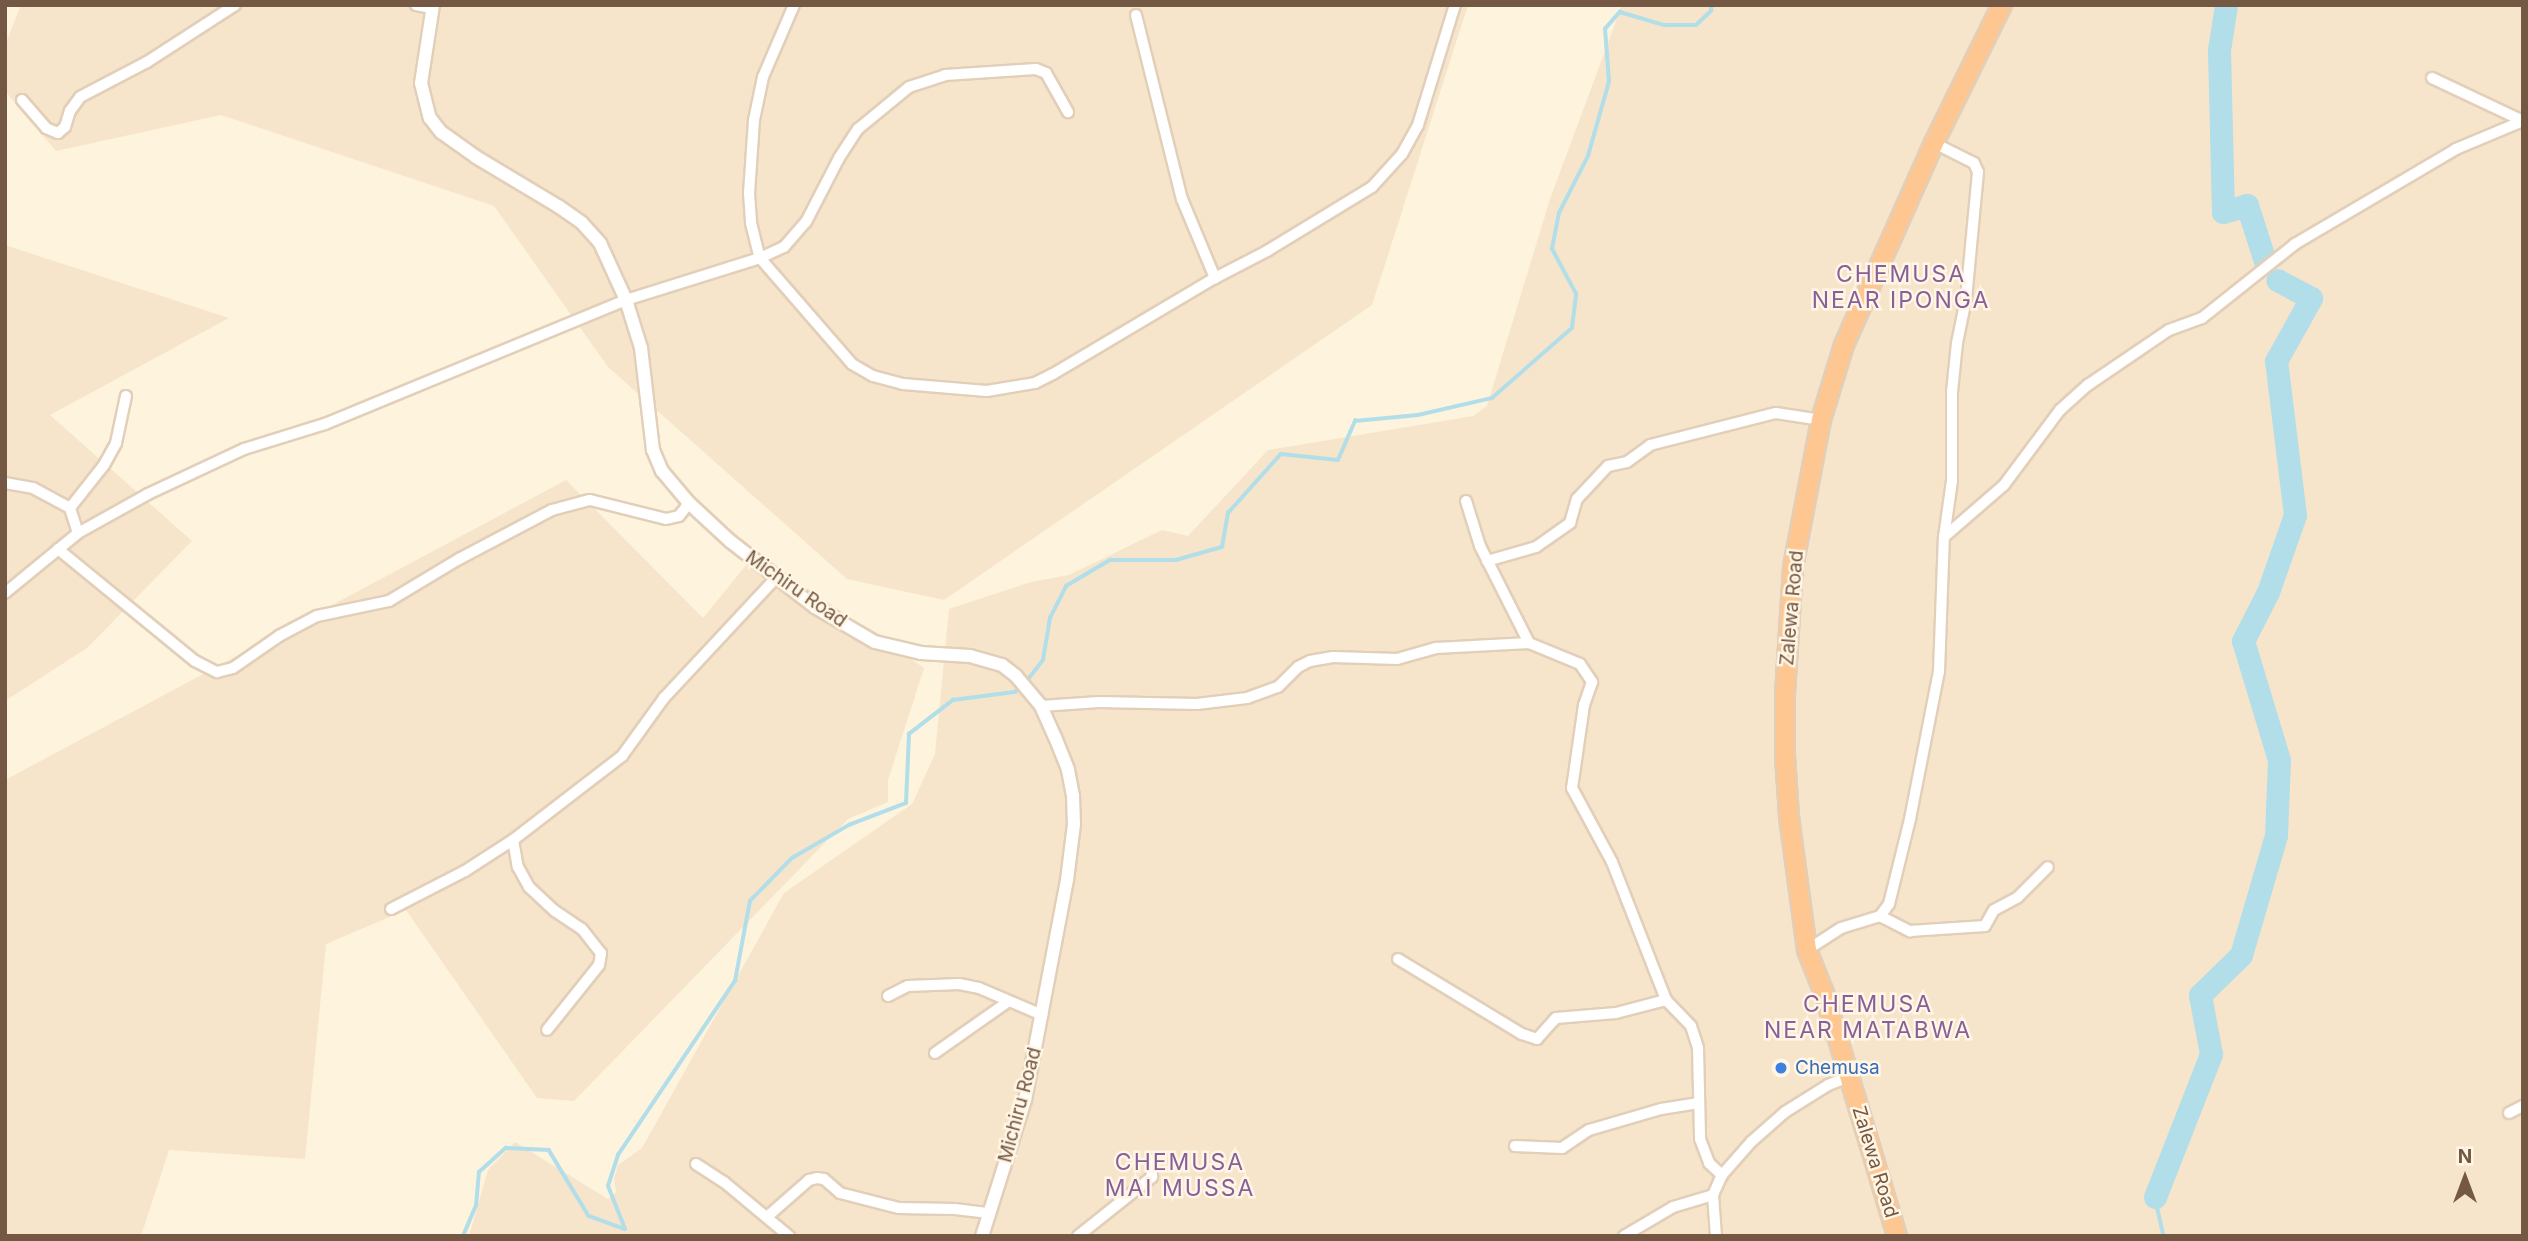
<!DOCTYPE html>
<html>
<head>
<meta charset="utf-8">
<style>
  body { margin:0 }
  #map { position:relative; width:2528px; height:1241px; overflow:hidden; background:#fef3dd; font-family:Inter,sans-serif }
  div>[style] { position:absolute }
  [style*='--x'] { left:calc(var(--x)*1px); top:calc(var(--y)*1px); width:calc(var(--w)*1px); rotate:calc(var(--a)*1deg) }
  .residential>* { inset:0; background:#f6e5cb }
  .stream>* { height:3.5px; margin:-1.75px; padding:0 1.75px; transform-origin:1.75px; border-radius:1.75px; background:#b1dee8 }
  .river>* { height:23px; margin:-11.5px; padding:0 11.5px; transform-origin:11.5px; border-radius:11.5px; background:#b1dee8 }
  .roads { filter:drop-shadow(2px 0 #e2cfb9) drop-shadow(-2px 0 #e2cfb9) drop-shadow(0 2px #e2cfb9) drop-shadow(0 -2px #e2cfb9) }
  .minor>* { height:10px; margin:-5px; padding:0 5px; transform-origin:5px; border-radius:5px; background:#fff }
  .tertiary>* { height:12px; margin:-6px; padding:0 6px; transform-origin:6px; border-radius:6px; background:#fff }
  .trunk>* { height:18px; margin:-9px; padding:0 9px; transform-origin:9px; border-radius:9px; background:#fec691 }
  .dots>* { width:19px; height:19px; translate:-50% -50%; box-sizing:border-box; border:4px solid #fff6e5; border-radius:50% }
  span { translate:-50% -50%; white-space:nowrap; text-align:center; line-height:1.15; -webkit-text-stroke:5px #fff6e5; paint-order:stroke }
  .street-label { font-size:19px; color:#755844 }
  .shop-label { font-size:19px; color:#366cbe }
  .left { translate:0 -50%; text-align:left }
  .quarter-label { font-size:23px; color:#885f99; letter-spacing:2px }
  .frame { position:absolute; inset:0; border:7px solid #755844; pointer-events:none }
  .north { position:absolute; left:2430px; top:1143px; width:70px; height:70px; -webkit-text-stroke:5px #fff6e5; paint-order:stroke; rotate:0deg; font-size:19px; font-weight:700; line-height:28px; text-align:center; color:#755844 }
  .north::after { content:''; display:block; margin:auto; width:24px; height:32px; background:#755844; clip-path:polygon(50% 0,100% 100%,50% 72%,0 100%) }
</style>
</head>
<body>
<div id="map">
  <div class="residential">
    <i style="clip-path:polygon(21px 5px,1468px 5px,1372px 305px,944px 600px,847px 579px,608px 367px,494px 206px,221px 115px,56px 151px,5px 91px,5px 45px)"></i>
    <i style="clip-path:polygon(1622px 5px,2523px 5px,2523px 1236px,469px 1236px,488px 1170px,515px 1142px,608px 1199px,616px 1192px,614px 1179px,618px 1165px,642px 1148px,784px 893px,912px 804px,935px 754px,949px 609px,1031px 582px,1069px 575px,1162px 530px,1188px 536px,1268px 450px,1473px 416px,1487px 406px,1550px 199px)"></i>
    <i style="clip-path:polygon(5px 245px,229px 318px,50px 415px,192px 541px,87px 648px,5px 701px)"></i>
    <i style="clip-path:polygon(566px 480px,703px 618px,756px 553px,924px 668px,888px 780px,888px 802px,848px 819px,574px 1101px,537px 1098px,406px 910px,326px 944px,305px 1159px,169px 1150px,141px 1236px,5px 1236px,5px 780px)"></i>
  </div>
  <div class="stream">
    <i style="--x:1029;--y:678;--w:23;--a:-52"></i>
    <i style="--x:1043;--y:660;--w:43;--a:-80.5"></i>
    <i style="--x:1050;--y:618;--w:36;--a:-63"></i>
    <i style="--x:1066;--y:586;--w:51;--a:-30.6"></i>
    <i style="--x:1110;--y:560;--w:66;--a:0"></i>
    <i style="--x:1176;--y:560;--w:48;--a:-15.8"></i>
    <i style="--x:1222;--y:547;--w:35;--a:-80"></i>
    <i style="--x:1228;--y:513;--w:79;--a:-48.1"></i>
    <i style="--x:1281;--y:454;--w:57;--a:6"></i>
    <i style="--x:1338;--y:460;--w:43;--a:-66.4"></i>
    <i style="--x:1355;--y:421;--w:63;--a:-5.4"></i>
    <i style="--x:1418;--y:415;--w:76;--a:-12.9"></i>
    <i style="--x:1492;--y:398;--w:106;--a:-41.2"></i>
    <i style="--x:1572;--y:328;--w:34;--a:-83"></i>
    <i style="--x:1576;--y:294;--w:51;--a:-118.1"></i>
    <i style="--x:1552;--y:249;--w:37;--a:-79"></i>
    <i style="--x:1559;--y:213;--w:64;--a:-63"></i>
    <i style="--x:1588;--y:156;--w:77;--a:-74.2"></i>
    <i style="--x:1609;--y:82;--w:53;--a:-94.3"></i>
    <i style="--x:1605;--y:29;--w:23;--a:-49"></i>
    <i style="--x:1620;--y:12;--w:46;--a:16.5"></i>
    <i style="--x:1664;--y:25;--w:32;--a:0"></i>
    <i style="--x:1696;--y:25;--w:21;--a:-43"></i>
    <i style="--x:1711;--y:11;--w:6;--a:-90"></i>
    <i style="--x:2155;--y:1197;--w:40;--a:77"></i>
    <i style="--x:463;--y:1236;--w:33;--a:-67"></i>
    <i style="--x:476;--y:1206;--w:34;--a:-85"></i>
    <i style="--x:479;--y:1172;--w:36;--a:-42"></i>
    <i style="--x:506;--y:1148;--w:43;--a:2.7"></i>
    <i style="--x:549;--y:1150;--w:77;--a:58.8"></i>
    <i style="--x:589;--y:1216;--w:38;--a:20"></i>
    <i style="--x:625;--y:1229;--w:46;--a:-111.6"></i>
    <i style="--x:608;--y:1186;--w:33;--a:-72"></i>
    <i style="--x:618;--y:1155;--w:210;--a:-56.1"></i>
    <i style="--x:735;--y:981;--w:81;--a:-79.4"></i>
    <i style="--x:750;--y:901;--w:60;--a:-45.7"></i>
    <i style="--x:792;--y:858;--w:66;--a:-30.1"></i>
    <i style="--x:849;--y:825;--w:61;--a:-21.1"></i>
    <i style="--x:906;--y:803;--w:69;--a:-87.5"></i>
    <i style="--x:909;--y:734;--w:56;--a:-37.7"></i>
    <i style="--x:953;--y:700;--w:63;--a:-7.4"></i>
    <i style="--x:1015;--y:692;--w:8;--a:-40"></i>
  </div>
  <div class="river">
    <i style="--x:2226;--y:5;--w:46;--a:98.8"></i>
    <i style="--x:2219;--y:50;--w:162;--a:88.6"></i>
    <i style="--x:2223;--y:212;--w:25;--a:-16"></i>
    <i style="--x:2247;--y:205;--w:59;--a:72.2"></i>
    <i style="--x:2155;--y:1197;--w:154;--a:-68.6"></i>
    <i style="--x:2211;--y:1054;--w:60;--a:-100.6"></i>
    <i style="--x:2200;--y:995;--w:57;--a:-44.3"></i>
    <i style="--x:2241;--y:955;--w:125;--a:-73.7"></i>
    <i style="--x:2276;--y:835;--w:75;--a:-87.7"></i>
    <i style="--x:2279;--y:760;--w:124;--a:-106.8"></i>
    <i style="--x:2243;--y:641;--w:55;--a:-63"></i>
    <i style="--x:2268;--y:592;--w:82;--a:-70.7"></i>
    <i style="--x:2295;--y:515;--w:155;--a:-97"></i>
    <i style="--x:2276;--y:361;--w:72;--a:-60.9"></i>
    <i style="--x:2311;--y:298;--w:38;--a:-152"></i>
  </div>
  <div class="roads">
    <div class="minor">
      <i style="--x:416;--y:5;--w:16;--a:11"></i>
      <i style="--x:794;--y:5;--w:78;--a:113.3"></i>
      <i style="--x:763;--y:77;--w:44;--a:101.8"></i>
      <i style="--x:754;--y:120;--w:73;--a:93.9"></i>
      <i style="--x:749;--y:193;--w:30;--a:86"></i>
      <i style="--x:751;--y:223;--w:36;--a:76"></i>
      <i style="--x:760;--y:258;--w:140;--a:49"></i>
      <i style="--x:852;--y:364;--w:24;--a:30"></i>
      <i style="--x:873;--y:376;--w:31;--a:15"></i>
      <i style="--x:903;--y:384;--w:84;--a:4.8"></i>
      <i style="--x:987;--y:391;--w:49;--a:-9.5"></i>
      <i style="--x:1035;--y:383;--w:20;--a:-27"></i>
      <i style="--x:1053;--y:374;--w:188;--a:-30.7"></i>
      <i style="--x:1215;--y:278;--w:59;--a:-27.4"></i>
      <i style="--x:1267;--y:251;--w:123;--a:-31.4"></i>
      <i style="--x:1372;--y:187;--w:45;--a:-47.7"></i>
      <i style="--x:1402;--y:154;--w:33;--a:-61"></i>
      <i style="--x:1418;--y:125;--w:126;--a:-72.9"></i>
      <i style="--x:1136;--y:15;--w:190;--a:76"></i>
      <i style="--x:1182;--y:199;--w:86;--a:67.3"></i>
      <i style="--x:2432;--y:78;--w:101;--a:25.3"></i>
      <i style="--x:22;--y:100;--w:37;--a:49"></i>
      <i style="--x:46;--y:128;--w:13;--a:23"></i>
      <i style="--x:58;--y:133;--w:9;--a:-41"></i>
      <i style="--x:65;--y:127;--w:17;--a:-73"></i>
      <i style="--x:70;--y:111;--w:17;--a:-54"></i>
      <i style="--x:80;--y:97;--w:76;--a:-27.6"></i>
      <i style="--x:147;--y:62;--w:105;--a:-32.9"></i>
      <i style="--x:5;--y:483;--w:28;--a:10"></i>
      <i style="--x:33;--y:488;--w:42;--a:28.4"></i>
      <i style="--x:1466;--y:501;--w:47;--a:72.7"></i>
      <i style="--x:1480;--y:546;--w:109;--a:63.2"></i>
      <i style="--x:78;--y:533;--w:26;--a:-108"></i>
      <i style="--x:70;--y:508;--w:55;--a:-51.7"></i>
      <i style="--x:104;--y:465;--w:25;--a:-61"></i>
      <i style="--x:116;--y:443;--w:48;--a:-78"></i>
      <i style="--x:1944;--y:537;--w:79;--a:-40.9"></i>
      <i style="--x:2004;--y:485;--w:94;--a:-53.3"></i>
      <i style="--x:2060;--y:410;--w:38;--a:-42"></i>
      <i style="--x:2088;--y:385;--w:98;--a:-34.2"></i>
      <i style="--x:2169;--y:330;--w:35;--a:-20"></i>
      <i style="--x:2202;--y:318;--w:119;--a:-38.5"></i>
      <i style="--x:2295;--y:244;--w:187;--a:-30.5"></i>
      <i style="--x:2456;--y:149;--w:73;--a:-22.7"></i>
      <i style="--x:58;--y:549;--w:177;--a:39.3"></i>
      <i style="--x:195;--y:661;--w:25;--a:27"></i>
      <i style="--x:217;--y:672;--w:16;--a:-14"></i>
      <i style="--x:233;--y:668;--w:56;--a:-34.8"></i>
      <i style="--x:279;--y:636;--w:43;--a:-27.8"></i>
      <i style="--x:317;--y:616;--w:74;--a:-11.8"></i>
      <i style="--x:389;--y:601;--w:82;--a:-31"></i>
      <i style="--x:459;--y:559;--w:105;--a:-27.8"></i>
      <i style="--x:552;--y:510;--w:39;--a:-15"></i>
      <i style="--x:590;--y:500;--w:78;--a:14"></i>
      <i style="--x:666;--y:519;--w:13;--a:-13"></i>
      <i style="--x:679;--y:516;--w:16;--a:-52"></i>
      <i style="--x:1487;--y:561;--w:51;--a:-15.9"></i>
      <i style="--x:1536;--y:547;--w:42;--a:-35.2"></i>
      <i style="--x:1570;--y:523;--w:25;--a:-74"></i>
      <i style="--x:1577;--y:499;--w:45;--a:-46.8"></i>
      <i style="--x:1608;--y:466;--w:19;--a:-12"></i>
      <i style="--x:1627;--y:462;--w:29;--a:-36"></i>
      <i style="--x:1650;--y:445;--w:130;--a:-14.3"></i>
      <i style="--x:1776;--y:413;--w:46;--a:8.8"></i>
      <i style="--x:5;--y:593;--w:94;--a:-39.4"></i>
      <i style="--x:78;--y:533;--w:80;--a:-29.1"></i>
      <i style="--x:148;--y:494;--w:106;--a:-25.1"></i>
      <i style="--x:244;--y:449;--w:85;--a:-17.2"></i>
      <i style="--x:325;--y:424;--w:326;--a:-22.4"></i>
      <i style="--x:626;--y:300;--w:140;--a:-17.4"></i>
      <i style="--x:760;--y:258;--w:26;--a:-25"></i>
      <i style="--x:784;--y:247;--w:33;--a:-49"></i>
      <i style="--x:806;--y:222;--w:72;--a:-62.7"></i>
      <i style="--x:839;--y:158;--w:35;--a:-57"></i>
      <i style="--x:858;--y:129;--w:66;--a:-39.5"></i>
      <i style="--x:909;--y:87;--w:38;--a:-18"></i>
      <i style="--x:945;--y:75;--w:91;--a:-3.8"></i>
      <i style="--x:1036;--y:69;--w:11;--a:22"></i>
      <i style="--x:1046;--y:73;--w:45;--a:60.6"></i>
      <i style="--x:1041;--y:706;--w:58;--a:-3.9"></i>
      <i style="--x:1099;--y:702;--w:98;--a:1.2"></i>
      <i style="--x:1197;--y:704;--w:50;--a:-6.8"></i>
      <i style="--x:1247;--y:698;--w:33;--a:-20"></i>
      <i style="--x:1278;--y:687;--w:28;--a:-45"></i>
      <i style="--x:1298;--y:667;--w:13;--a:-27"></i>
      <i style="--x:1310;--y:661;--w:23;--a:-10"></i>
      <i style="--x:1333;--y:657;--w:64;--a:1.8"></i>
      <i style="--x:1397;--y:659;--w:41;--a:-15.8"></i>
      <i style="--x:1436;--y:648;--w:93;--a:-3.1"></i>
      <i style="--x:1529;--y:643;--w:55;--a:22.4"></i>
      <i style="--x:1580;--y:664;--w:22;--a:56"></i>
      <i style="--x:1592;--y:682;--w:24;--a:109"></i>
      <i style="--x:1584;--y:705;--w:84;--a:98.2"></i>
      <i style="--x:1572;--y:788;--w:84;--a:61.6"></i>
      <i style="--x:1612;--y:862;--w:148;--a:68.6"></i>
      <i style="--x:1666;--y:1000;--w:36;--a:46"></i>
      <i style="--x:1691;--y:1026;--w:23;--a:72"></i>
      <i style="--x:1698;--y:1048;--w:91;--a:88.7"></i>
      <i style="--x:1700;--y:1139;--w:26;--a:69"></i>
      <i style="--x:1709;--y:1163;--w:18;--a:43"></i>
      <i style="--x:513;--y:840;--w:27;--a:80"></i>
      <i style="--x:518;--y:867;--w:23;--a:61"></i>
      <i style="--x:529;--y:887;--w:35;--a:43"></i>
      <i style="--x:555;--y:911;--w:32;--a:34"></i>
      <i style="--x:582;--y:929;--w:31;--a:52"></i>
      <i style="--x:601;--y:953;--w:12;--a:99"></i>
      <i style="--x:599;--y:965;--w:83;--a:128.7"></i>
      <i style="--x:391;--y:909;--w:83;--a:-27.2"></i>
      <i style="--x:465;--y:871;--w:57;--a:-32.9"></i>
      <i style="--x:513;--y:840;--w:138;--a:-37.6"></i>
      <i style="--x:622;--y:756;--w:72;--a:-54.1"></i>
      <i style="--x:664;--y:698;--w:166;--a:-47"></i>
      <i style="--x:1880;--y:916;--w:34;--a:27"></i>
      <i style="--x:1910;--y:931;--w:75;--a:-3.8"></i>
      <i style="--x:1985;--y:926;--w:18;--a:-61"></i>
      <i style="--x:1994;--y:910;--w:27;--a:-28"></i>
      <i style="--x:2018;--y:897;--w:42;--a:-45"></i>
      <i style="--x:1807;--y:950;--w:40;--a:-32.9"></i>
      <i style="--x:1841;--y:928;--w:41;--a:-17.1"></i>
      <i style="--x:1880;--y:916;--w:15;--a:-53"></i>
      <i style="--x:1889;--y:904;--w:88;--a:-76.1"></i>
      <i style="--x:1910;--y:819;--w:151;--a:-78.9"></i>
      <i style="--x:1939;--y:671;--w:134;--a:-87.9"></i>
      <i style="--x:1944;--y:537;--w:57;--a:-81.9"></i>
      <i style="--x:1952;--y:481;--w:89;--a:-90"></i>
      <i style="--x:1952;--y:392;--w:49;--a:-84.2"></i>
      <i style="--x:1957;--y:343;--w:45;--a:-78.4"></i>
      <i style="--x:1966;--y:299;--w:128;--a:-84.6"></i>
      <i style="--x:1978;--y:172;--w:10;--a:-114"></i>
      <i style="--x:1974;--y:163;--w:45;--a:-153.4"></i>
      <i style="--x:1398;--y:959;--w:145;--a:31.2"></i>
      <i style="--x:1522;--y:1034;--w:16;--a:18"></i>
      <i style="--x:1537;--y:1039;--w:28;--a:-48"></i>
      <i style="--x:1556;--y:1018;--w:60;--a:-4.8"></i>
      <i style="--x:1616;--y:1013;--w:52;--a:-14.6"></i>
      <i style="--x:888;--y:996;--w:22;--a:-27"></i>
      <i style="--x:908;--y:986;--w:51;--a:-2.2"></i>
      <i style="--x:959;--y:984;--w:20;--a:11"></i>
      <i style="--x:979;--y:988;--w:69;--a:23.2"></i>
      <i style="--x:935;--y:1053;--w:90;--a:-35.1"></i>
      <i style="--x:2509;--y:1113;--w:16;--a:-27"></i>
      <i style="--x:1515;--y:1146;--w:47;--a:2.4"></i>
      <i style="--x:1562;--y:1148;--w:32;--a:-34"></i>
      <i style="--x:1589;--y:1130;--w:75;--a:-16.3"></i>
      <i style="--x:1661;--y:1109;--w:38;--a:-9"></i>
      <i style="--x:696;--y:1164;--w:33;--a:33"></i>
      <i style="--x:724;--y:1182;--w:85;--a:39.7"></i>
      <i style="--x:768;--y:1216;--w:55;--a:-41.3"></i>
      <i style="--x:809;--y:1180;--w:8;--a:-14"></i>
      <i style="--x:817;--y:1178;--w:7;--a:8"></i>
      <i style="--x:824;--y:1179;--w:21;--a:41"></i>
      <i style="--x:840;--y:1193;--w:61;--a:14.3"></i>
      <i style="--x:899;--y:1208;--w:56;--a:1"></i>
      <i style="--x:955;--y:1209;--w:34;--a:7"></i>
      <i style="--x:1078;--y:1236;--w:95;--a:-38.6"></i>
      <i style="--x:1152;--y:1177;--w:17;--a:-93"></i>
      <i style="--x:1624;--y:1236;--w:57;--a:-30.6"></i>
      <i style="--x:1673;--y:1207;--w:42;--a:-16.7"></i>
      <i style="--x:1716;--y:1236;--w:41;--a:-94.2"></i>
      <i style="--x:1713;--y:1195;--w:22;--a:-66"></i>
      <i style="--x:1722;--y:1175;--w:44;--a:-48.7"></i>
      <i style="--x:1751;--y:1142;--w:45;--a:-41.4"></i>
      <i style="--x:1785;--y:1112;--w:51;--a:-32.1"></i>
      <i style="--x:1828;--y:1085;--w:22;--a:-21"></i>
    </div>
    <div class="tertiary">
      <i style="--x:433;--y:5;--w:79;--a:98.7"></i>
      <i style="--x:421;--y:83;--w:36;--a:76"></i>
      <i style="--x:430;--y:118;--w:18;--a:52"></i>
      <i style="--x:441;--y:132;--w:43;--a:35.5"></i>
      <i style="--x:476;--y:157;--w:96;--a:30.9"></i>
      <i style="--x:558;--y:206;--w:29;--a:35"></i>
      <i style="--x:582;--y:223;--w:27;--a:48"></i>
      <i style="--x:600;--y:243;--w:63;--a:65.5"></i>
      <i style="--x:626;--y:300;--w:50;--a:72.6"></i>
      <i style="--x:641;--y:348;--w:103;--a:83.3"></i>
      <i style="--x:653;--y:450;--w:23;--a:67"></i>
      <i style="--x:662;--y:471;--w:42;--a:49.8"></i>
      <i style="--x:689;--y:503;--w:56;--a:42.8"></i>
      <i style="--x:730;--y:541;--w:108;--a:37.8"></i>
      <i style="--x:815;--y:607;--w:69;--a:30.3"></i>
      <i style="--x:875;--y:642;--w:47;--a:13.4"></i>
      <i style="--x:921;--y:653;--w:49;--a:3.5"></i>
      <i style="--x:970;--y:656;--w:33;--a:16"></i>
      <i style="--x:1002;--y:665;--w:18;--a:38"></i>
      <i style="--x:1016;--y:676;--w:39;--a:50"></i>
      <i style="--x:1041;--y:706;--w:34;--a:66"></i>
      <i style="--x:1055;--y:737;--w:35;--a:68"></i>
      <i style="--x:1068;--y:770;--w:26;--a:79"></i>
      <i style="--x:1073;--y:796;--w:28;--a:88"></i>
      <i style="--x:1074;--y:824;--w:56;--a:97.1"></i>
      <i style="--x:1067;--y:880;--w:224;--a:100.8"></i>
      <i style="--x:1025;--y:1100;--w:143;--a:107.5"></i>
    </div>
    <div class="trunk">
      <i style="--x:1897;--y:1236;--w:254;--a:-106.7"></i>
      <i style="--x:1824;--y:993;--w:46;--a:-111.6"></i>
      <i style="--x:1807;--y:950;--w:135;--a:-97.7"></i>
      <i style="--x:1789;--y:816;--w:60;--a:-93.8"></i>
      <i style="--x:1785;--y:756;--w:62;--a:-90"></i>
      <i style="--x:1785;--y:694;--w:127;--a:-86.4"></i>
      <i style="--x:1793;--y:567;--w:150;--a:-79.2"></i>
      <i style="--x:1821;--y:420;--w:78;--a:-73"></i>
      <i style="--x:1844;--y:345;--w:221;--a:-66"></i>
      <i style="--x:1934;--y:143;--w:154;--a:-63.8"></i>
    </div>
  </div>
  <div class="dots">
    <i style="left:1781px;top:1068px;background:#3f7fe0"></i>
  </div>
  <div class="street-label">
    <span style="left:796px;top:589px;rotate:35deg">Michiru Road</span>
    <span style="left:1792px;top:608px;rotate:-85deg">Zalewa Road</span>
    <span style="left:1020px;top:1105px;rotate:-75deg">Michiru Road</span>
    <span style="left:1875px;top:1162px;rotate:73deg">Zalewa Road</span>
  </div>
  <div class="shop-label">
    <span class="left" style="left:1795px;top:1068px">Chemusa</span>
  </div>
  <div class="quarter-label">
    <span style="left:1901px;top:287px">CHEMUSA<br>NEAR IPONGA</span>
    <span style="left:1868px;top:1017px">CHEMUSA<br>NEAR MATABWA</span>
    <span style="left:1180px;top:1175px">CHEMUSA<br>MAI MUSSA</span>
  </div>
  <div class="frame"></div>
  <div class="north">N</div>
</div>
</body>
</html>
